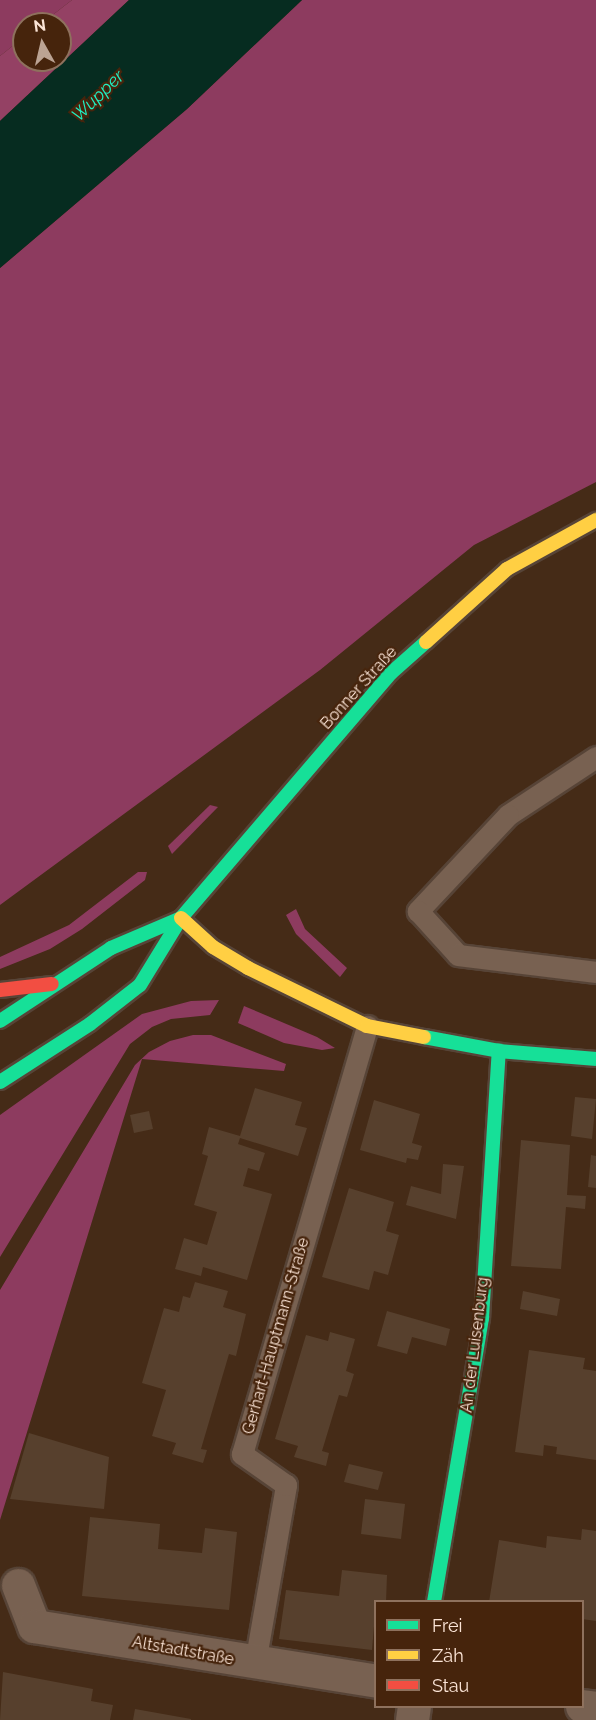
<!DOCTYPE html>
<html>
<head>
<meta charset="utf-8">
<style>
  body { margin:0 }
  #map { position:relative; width:596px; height:1720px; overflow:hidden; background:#452b17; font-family:Raleway,sans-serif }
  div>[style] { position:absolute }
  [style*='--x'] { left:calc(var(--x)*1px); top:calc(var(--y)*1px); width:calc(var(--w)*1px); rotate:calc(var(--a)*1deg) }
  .green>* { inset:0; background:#8d3b5f }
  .forest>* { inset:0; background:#944164 }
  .water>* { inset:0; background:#062c20 }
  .building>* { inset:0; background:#57402d }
  .roads { filter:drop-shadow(2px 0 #574437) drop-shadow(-2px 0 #574437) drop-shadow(0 2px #574437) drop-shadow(0 -2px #574437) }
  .lane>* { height:21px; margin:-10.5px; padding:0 10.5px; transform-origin:10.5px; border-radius:10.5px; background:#786151 }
  .street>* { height:33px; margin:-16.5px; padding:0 16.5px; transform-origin:16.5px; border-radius:16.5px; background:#786151 }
  .fast>* { height:14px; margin:-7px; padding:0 7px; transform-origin:7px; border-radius:7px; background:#16e098 }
  .slow>* { height:14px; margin:-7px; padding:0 7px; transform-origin:7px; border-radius:7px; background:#ffcf43 }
  .jam>* { height:14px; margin:-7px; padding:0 7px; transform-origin:7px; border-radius:7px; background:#f24e42 }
  span { translate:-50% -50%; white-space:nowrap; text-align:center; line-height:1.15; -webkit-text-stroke:4.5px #46240c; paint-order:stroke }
  .street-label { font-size:16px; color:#fbe4d6 }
  .water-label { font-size:18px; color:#1ef2c6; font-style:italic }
  .legend { position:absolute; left:374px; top:1600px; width:210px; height:108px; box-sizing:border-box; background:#46240c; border:2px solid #8e715d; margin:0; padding:8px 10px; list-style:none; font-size:18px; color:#fbe4d6 }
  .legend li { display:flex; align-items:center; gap:12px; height:30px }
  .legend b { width:30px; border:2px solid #8e715d }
  .north { position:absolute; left:12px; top:12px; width:60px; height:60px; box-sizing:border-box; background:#46240c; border:2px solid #8e715d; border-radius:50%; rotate:352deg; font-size:16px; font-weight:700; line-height:24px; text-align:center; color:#fbe4d6 }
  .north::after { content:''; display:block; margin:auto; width:21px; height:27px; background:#bba393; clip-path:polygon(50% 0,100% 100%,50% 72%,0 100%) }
</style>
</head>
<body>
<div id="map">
  <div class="green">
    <i style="clip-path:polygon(0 0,72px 0,41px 24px,24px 24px,24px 37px,0 56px)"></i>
    <i style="clip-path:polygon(302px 0,596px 0,596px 482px,474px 545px,320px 670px,0 905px,0 268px,187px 109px)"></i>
    <i style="clip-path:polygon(210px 805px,218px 807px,172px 854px,168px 846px)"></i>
    <i style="clip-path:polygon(138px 872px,147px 872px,145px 880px,82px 929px,50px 949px,0 969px,0 957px,69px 925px)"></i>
    <i style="clip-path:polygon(296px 909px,305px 929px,347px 968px,340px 977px,296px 934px,286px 915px)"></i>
    <i style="clip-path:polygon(219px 1000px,210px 1015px,171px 1019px,152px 1027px,130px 1044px,0 1257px,0 1115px,142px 1014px,191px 1001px)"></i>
    <i style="clip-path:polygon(244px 1006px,317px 1037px,335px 1048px,322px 1050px,284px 1043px,238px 1023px)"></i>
    <i style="clip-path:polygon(193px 1035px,211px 1035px,286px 1064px,284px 1071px,142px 1059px,0 1520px,0 1290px,135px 1065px,149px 1052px,170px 1041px)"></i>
  </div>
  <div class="forest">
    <i style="clip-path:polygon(72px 0,129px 0,0 121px,0 56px,24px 37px,24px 60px,60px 60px,60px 24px,41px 24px)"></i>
  </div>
  <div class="water">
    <i style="clip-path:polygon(129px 0,302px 0,187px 109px,0 268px,0 121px)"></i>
  </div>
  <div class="building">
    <i style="clip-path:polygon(255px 1088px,302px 1102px,295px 1125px,307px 1128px,298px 1156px,240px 1138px,238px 1144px,265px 1153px,259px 1171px,248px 1168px,243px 1186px,272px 1194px,247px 1280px,203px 1267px,201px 1276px,175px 1269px,184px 1238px,207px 1245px,217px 1212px,194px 1205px,208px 1156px,202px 1154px,209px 1127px,240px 1136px)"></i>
    <i style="clip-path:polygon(575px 1097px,596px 1099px,592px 1139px,571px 1136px)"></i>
    <i style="clip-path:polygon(374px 1100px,420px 1114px,412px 1143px,422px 1146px,418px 1160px,407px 1158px,406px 1163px,360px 1150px)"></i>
    <i style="clip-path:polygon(149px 1111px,153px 1129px,134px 1133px,130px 1115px)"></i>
    <i style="clip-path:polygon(521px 1140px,570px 1145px,567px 1195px,586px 1196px,585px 1209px,566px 1207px,561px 1269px,511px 1266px)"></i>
    <i style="clip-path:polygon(591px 1155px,596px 1156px,596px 1188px,588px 1187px)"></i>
    <i style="clip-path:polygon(443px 1164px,464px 1166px,456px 1219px,406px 1205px,411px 1186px,441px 1194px)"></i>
    <i style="clip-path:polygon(349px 1188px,394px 1202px,386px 1231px,399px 1235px,388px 1275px,374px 1271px,369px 1290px,322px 1277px)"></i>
    <i style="clip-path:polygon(195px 1282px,228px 1291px,223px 1307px,246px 1314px,236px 1356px,229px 1354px,201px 1449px,207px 1450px,203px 1463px,172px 1454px,176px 1443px,152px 1436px,166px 1390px,142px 1383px,164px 1308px,179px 1312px,183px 1296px,190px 1298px)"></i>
    <i style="clip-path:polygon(523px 1291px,560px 1299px,557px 1316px,520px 1309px)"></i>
    <i style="clip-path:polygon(387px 1311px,450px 1329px,446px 1346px,412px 1337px,407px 1354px,377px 1346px)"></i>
    <i style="clip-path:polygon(330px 1332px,355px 1339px,346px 1371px,354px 1374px,347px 1397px,339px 1395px,322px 1451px,329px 1453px,326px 1466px,294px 1457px,298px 1446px,275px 1439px,306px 1335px,328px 1341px)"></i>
    <i style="clip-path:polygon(529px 1350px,585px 1358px,583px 1369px,596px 1371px,596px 1460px,556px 1454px,557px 1447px,544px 1445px,543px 1456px,515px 1452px)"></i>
    <i style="clip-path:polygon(29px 1433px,109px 1457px,104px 1509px,10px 1499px)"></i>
    <i style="clip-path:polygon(349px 1464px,383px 1472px,378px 1490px,344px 1482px)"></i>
    <i style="clip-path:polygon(365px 1499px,405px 1504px,401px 1539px,361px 1534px)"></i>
    <i style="clip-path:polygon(90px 1517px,160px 1524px,158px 1549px,202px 1553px,205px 1528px,237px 1532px,229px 1610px,82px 1596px)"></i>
    <i style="clip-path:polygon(582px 1529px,596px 1531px,596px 1621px,582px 1619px,582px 1602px,489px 1602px,499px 1540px,546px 1548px,547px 1536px,581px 1540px)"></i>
    <i style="clip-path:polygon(342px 1570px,387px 1575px,386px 1602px,376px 1602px,372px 1650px,279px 1639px,286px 1590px,339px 1596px)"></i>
    <i style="clip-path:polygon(3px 1672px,93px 1689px,91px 1701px,113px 1705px,110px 1720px,0 1720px)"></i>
    <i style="clip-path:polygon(135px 1709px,191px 1719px,191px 1720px,133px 1720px)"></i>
  </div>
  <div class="roads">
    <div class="lane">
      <i style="--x:596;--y:757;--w:105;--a:146.6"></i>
      <i style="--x:508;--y:815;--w:132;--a:133.2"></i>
      <i style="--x:418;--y:911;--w:59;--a:47.7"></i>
      <i style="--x:458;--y:955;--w:139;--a:7"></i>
      <i style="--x:255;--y:1663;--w:181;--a:-80.1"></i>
      <i style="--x:286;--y:1485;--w:54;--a:-144.8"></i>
      <i style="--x:242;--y:1454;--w:446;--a:-73.7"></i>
    </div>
    <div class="street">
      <i style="--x:18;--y:1585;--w:44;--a:68.7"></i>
      <i style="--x:34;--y:1626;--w:346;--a:9.1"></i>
      <i style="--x:582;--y:1706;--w:14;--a:8"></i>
      <i style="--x:412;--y:1720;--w:14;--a:-82"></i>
    </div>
    <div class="fast">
      <i style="--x:0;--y:1021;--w:133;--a:-33.3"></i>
      <i style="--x:111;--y:948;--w:76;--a:-23.2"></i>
      <i style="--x:424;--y:1037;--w:76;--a:10.6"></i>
      <i style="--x:499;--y:1051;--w:97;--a:4.7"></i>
      <i style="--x:0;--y:1082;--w:107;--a:-32.8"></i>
      <i style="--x:90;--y:1024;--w:63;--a:-38"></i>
      <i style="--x:140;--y:985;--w:79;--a:-58.5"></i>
      <i style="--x:181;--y:918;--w:323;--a:-49.4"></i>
      <i style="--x:391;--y:673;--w:47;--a:-41.5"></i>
      <i style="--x:434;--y:1602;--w:288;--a:-80.4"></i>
      <i style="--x:482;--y:1318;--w:268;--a:-86.4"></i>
    </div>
    <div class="slow">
      <i style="--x:426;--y:642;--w:109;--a:-42"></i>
      <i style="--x:507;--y:569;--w:102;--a:-28.8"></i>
      <i style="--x:181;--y:918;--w:43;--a:42.2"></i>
      <i style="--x:213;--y:947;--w:41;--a:31"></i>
      <i style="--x:248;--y:968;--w:132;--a:26"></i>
      <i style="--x:367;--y:1026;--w:58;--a:10.9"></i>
    </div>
    <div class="jam">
      <i style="--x:0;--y:990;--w:52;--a:-6.6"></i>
    </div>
  </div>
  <div class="street-label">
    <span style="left:359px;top:688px;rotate:-48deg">Bonner Straße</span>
    <span style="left:276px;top:1336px;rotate:-74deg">Gerhart-Hauptmann-Straße</span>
    <span style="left:475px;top:1345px;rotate:-83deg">An der Luisenburg</span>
    <span style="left:183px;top:1651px;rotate:10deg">Altstadtstraße</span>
  </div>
  <div class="water-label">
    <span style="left:98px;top:96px;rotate:-44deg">Wupper</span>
  </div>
  <ul class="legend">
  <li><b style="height:8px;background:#16e098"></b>Frei</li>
  <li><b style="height:8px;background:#ffcf43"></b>Zäh</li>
  <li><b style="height:8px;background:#f24e42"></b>Stau</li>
  </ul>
  <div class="north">N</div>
</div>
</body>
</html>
